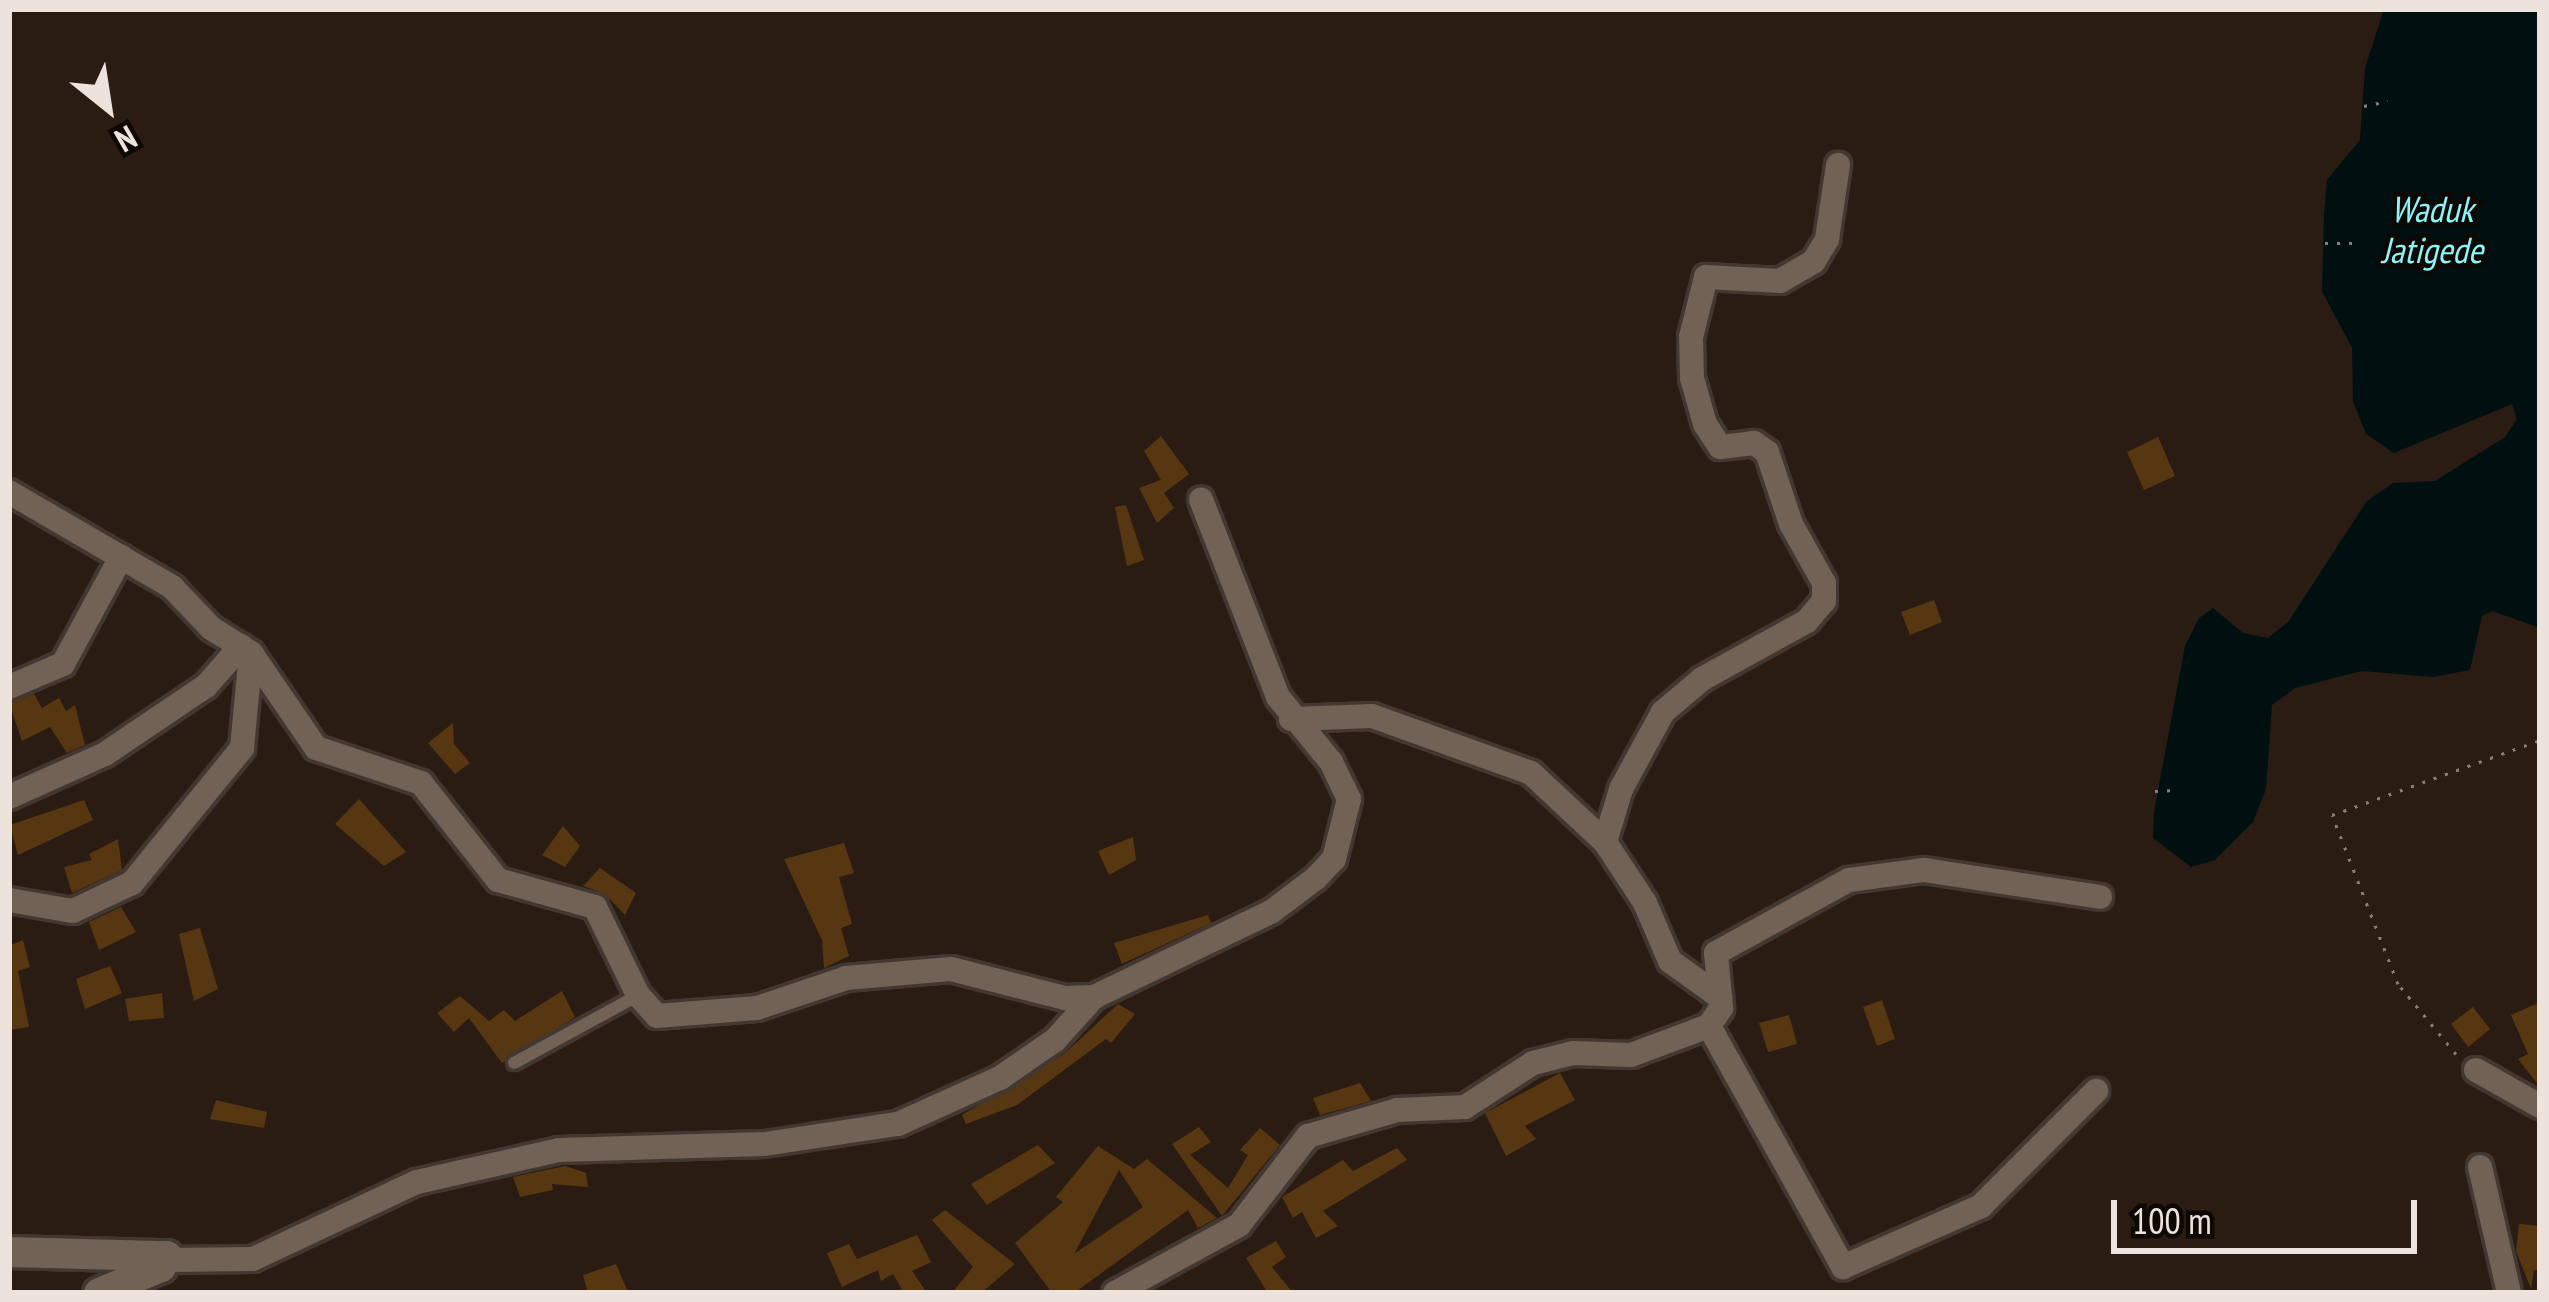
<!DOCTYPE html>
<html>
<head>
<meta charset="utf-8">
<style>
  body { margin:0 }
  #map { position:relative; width:2549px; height:1302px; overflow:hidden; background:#2a1c12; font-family:"PT Sans Narrow",sans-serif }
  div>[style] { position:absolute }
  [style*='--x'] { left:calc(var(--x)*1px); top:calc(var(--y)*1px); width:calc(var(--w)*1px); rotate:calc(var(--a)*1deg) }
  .water>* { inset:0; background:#001011 }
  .building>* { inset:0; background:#573711 }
  .path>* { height:3px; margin-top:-1.5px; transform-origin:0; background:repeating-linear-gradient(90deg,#897d75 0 3px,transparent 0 12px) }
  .roads { filter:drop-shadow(3px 0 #423731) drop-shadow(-3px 0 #423731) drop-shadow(0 3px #423731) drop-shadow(0 -3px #423731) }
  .service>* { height:12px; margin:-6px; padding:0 6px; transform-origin:6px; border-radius:6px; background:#726155 }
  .minor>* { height:24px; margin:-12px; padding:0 12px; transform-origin:12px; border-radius:12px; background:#726155 }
  .tertiary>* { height:30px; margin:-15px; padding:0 15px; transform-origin:15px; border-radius:15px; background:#726155 }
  span { translate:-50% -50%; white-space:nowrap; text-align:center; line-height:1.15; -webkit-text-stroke:9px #0e0805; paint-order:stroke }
  .water-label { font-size:36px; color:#8bf6fa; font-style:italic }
  .frame { position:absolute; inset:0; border:12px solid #ede3dc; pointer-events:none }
  .north { position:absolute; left:48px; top:48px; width:120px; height:120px; -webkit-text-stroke:9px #0e0805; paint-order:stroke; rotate:150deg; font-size:33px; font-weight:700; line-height:48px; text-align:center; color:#ede3dc }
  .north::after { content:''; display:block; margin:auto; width:42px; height:54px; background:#ede3dc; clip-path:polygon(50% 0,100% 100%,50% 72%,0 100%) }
  .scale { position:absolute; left:2111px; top:1200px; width:306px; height:54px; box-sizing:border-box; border:6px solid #ede3dc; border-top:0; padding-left:15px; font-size:36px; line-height:42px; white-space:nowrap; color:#ede3dc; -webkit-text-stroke:9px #0e0805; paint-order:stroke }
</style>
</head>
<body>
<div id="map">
  <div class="water">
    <i style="clip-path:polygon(2384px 9px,2540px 9px,2540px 628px,2492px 611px,2482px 616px,2470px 670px,2433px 677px,2362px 671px,2295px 688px,2272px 705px,2266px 789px,2253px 822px,2215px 860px,2191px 867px,2153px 838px,2154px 812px,2185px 646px,2199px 618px,2213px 608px,2243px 633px,2268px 638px,2288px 622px,2367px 501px,2393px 483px,2435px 481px,2505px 437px,2517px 419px,2512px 404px,2394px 453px,2366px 434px,2353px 401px,2352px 348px,2322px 291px,2324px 215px,2327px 180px,2360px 140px,2365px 68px)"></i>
  </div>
  <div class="building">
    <i style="clip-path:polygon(1161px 436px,1189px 474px,1164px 493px,1174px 508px,1157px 523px,1139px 488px,1161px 480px,1144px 451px)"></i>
    <i style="clip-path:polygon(2158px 437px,2175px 476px,2144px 490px,2127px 452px)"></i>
    <i style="clip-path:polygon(1126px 505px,1144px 560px,1127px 566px,1115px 507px)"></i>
    <i style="clip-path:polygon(1934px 600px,1942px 622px,1910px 635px,1901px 612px)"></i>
    <i style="clip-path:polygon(34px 694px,42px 708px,59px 698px,66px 711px,75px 705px,85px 745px,67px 753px,50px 727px,22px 741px,9px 703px)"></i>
    <i style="clip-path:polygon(453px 723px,454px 744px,470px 763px,455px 774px,428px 743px)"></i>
    <i style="clip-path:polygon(359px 799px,406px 852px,384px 866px,335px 824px)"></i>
    <i style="clip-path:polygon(84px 800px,93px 820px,18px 855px,10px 825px)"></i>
    <i style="clip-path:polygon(563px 826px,580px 846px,565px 867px,542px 855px)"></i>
    <i style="clip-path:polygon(1133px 837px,1136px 860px,1109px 875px,1098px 851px)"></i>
    <i style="clip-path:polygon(118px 839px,122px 870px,72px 893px,64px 867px,92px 860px,89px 854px)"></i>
    <i style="clip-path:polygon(844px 843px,854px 873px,839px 877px,852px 924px,841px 928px,849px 956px,824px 968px,822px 940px,784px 859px)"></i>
    <i style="clip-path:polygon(600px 868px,636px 893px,625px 915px,605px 894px,583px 886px)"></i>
    <i style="clip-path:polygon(121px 907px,136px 932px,99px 950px,89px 922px)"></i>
    <i style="clip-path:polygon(1208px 915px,1211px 923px,1122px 964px,1114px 943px)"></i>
    <i style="clip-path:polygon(200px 928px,218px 989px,194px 1001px,179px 934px)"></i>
    <i style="clip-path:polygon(23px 940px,30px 967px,18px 971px,29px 1027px,9px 1030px,9px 946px)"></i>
    <i style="clip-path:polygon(110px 966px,122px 993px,85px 1009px,76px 979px)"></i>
    <i style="clip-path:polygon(562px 991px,575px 1017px,502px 1063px,469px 1018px,454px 1032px,437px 1013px,460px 996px,489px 1021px,504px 1010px,515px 1021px)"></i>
    <i style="clip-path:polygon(162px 993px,164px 1018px,129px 1021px,125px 999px)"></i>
    <i style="clip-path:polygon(1882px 1000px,1895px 1039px,1877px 1046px,1863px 1007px)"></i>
    <i style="clip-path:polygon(2540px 1002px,2540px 1087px,2518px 1059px,2528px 1054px,2511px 1015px)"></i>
    <i style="clip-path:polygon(1118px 1004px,1135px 1014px,1111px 1043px,1106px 1039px,1017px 1105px,966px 1124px,962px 1115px,1064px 1054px)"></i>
    <i style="clip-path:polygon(2473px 1007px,2490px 1029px,2468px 1047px,2451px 1024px)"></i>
    <i style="clip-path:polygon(1789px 1015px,1797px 1044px,1768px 1052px,1759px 1023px)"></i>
    <i style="clip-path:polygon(1560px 1073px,1575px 1100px,1525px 1126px,1536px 1139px,1506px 1156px,1485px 1113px)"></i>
    <i style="clip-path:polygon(1360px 1083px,1371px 1101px,1320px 1115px,1313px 1098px)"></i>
    <i style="clip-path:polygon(216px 1100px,267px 1112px,264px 1128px,210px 1119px)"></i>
    <i style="clip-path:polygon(1199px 1127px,1211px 1142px,1190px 1155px,1228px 1188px,1248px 1155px,1240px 1150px,1260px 1128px,1280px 1145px,1222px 1216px,1172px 1144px)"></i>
    <i style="clip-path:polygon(1038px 1145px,1055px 1163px,987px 1205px,971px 1184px)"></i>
    <i style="clip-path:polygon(evenodd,1098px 1146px,1134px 1169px,1147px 1159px,1217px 1218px,1198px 1228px,1188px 1210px,1074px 1293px,1052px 1293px,1015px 1243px,1063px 1202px,1056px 1197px,1098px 1146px,1119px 1170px,1143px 1207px,1074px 1254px,1119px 1170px)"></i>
    <i style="clip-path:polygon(1397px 1148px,1407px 1160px,1323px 1211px,1338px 1226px,1316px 1238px,1302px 1212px,1293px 1218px,1282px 1197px,1343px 1160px,1353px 1171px)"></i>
    <i style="clip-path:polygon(565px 1166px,586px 1173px,588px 1187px,552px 1184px,553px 1190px,520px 1197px,513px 1177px)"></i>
    <i style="clip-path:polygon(945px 1210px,1015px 1264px,981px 1293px,952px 1293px,973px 1267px,932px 1220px)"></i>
    <i style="clip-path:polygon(2519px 1224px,2540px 1226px,2540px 1271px,2534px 1270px,2531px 1289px,2516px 1251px)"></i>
    <i style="clip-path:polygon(917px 1235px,931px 1262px,912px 1271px,927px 1293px,904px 1293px,893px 1274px,881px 1281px,878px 1270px,842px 1287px,827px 1253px,849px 1244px,857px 1259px)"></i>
    <i style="clip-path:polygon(1276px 1241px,1286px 1257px,1272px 1267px,1293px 1293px,1268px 1293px,1246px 1258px)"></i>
    <i style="clip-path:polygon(616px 1264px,627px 1290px,588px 1293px,583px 1275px)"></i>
  </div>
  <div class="path">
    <i style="--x:2364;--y:106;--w:24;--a:-12"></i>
    <i style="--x:2325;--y:243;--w:35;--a:0"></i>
    <i style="--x:2155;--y:791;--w:21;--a:-3"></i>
    <i style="--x:2456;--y:1054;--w:91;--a:-129.6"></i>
    <i style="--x:2398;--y:984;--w:181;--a:-111.3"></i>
    <i style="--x:2332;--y:815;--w:221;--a:-19.8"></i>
  </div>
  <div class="roads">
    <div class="service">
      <i style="--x:514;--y:1063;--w:140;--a:-28.6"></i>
    </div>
    <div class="minor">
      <i style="--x:9;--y:492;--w:189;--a:30.2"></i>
      <i style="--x:172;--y:587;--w:57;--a:46.4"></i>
      <i style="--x:211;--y:628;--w:47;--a:32"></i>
      <i style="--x:251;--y:653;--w:115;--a:55.6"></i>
      <i style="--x:316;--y:748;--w:111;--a:18.4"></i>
      <i style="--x:421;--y:783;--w:124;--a:51.6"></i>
      <i style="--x:498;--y:880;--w:101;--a:15.6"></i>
      <i style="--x:595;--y:907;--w:98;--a:64"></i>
      <i style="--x:638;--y:995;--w:28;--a:48"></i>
      <i style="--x:657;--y:1016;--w:100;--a:-4.6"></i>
      <i style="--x:757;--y:1008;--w:94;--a:-18.6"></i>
      <i style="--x:846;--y:978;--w:105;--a:-4.9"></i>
      <i style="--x:951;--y:969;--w:118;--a:14.3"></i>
      <i style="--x:1065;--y:998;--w:29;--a:-2"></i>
      <i style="--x:1094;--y:997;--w:196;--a:-25.7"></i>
      <i style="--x:1271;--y:912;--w:56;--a:-37.1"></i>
      <i style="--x:1316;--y:878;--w:26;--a:-47"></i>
      <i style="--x:1334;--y:859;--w:62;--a:-76"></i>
      <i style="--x:1349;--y:799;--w:41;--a:-115.9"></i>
      <i style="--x:1331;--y:762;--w:84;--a:-129.2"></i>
      <i style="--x:1278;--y:697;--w:212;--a:-111.3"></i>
      <i style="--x:9;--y:687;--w:59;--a:-23.1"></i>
      <i style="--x:63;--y:664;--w:122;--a:-61.5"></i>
      <i style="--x:1291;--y:719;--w:81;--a:-2.1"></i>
      <i style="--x:1372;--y:716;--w:169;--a:19.7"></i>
      <i style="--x:1531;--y:773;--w:101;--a:43"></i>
      <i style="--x:1605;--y:842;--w:73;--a:56.7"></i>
      <i style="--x:1645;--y:903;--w:63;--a:66.7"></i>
      <i style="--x:1670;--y:961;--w:62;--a:35.8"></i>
      <i style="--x:9;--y:797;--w:105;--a:-24.1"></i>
      <i style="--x:105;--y:754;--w:122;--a:-34"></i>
      <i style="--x:206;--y:686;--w:53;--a:-48.8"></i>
      <i style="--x:1605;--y:842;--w:55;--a:-73.2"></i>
      <i style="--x:1621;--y:789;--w:88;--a:-61.4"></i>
      <i style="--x:1663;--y:712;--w:51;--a:-40.2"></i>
      <i style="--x:1702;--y:679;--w:120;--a:-28.9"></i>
      <i style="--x:1807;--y:621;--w:26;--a:-50"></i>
      <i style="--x:1824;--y:601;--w:18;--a:-90"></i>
      <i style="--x:1824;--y:583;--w:68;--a:-119.2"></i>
      <i style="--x:1791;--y:524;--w:76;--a:-108.4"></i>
      <i style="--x:1767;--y:452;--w:16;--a:-145"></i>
      <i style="--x:1754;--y:443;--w:34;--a:173"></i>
      <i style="--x:1720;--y:447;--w:27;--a:-123"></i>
      <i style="--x:1705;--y:424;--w:48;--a:-105.8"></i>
      <i style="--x:1692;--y:378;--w:41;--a:-91.4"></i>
      <i style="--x:1691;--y:337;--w:62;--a:-76"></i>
      <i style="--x:1706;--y:277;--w:74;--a:3.1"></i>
      <i style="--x:1780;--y:281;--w:39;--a:-30"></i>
      <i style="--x:1814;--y:261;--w:26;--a:-59"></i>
      <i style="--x:1827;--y:239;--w:75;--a:-81.5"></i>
      <i style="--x:9;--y:900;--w:65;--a:9.8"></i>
      <i style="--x:73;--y:911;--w:65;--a:-25.4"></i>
      <i style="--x:132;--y:883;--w:174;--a:-50.8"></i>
      <i style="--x:242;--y:748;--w:95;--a:-84.6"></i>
      <i style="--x:1709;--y:1026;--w:276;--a:60.9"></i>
      <i style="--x:1843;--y:1267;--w:151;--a:-23.8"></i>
      <i style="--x:1981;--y:1206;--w:163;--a:-45"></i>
      <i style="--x:2476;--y:1070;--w:73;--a:29.4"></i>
      <i style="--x:2480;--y:1167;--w:129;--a:77"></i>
      <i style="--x:168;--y:1260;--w:85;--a:-0.7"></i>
      <i style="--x:253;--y:1259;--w:181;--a:-25.2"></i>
      <i style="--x:417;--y:1182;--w:146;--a:-12.7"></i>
      <i style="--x:559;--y:1150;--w:206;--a:-1.7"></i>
      <i style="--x:765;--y:1144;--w:134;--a:-8.6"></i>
      <i style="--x:898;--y:1124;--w:112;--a:-24.3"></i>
      <i style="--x:1000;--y:1078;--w:67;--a:-34.6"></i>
      <i style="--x:1055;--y:1040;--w:58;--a:-47.8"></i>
      <i style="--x:1115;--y:1293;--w:141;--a:-28.7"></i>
      <i style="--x:1239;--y:1225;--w:113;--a:-52.2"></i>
      <i style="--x:1308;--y:1136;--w:93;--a:-16.3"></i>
      <i style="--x:1397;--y:1110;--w:68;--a:-2.5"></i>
      <i style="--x:1465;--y:1107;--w:81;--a:-32.9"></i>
      <i style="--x:1533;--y:1063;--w:41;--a:-14"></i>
      <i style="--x:1573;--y:1053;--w:58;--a:2"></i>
      <i style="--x:1631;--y:1055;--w:83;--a:-20.4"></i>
      <i style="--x:1709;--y:1026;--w:22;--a:-56"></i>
      <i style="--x:1721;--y:1008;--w:55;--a:-95.2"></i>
      <i style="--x:1716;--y:953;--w:152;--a:-28.8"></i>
      <i style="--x:1849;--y:880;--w:76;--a:-7.6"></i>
      <i style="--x:1924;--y:870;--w:178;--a:8.7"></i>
    </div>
    <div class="tertiary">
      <i style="--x:9;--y:1252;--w:158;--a:1.5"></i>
      <i style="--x:167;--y:1256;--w:13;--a:119"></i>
      <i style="--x:161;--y:1267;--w:67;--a:157.2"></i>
    </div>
  </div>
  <div class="water-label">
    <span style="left:2432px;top:229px">Waduk<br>Jatigede</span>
  </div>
  <div class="frame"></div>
  <div class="north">N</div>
  <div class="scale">100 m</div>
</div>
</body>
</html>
